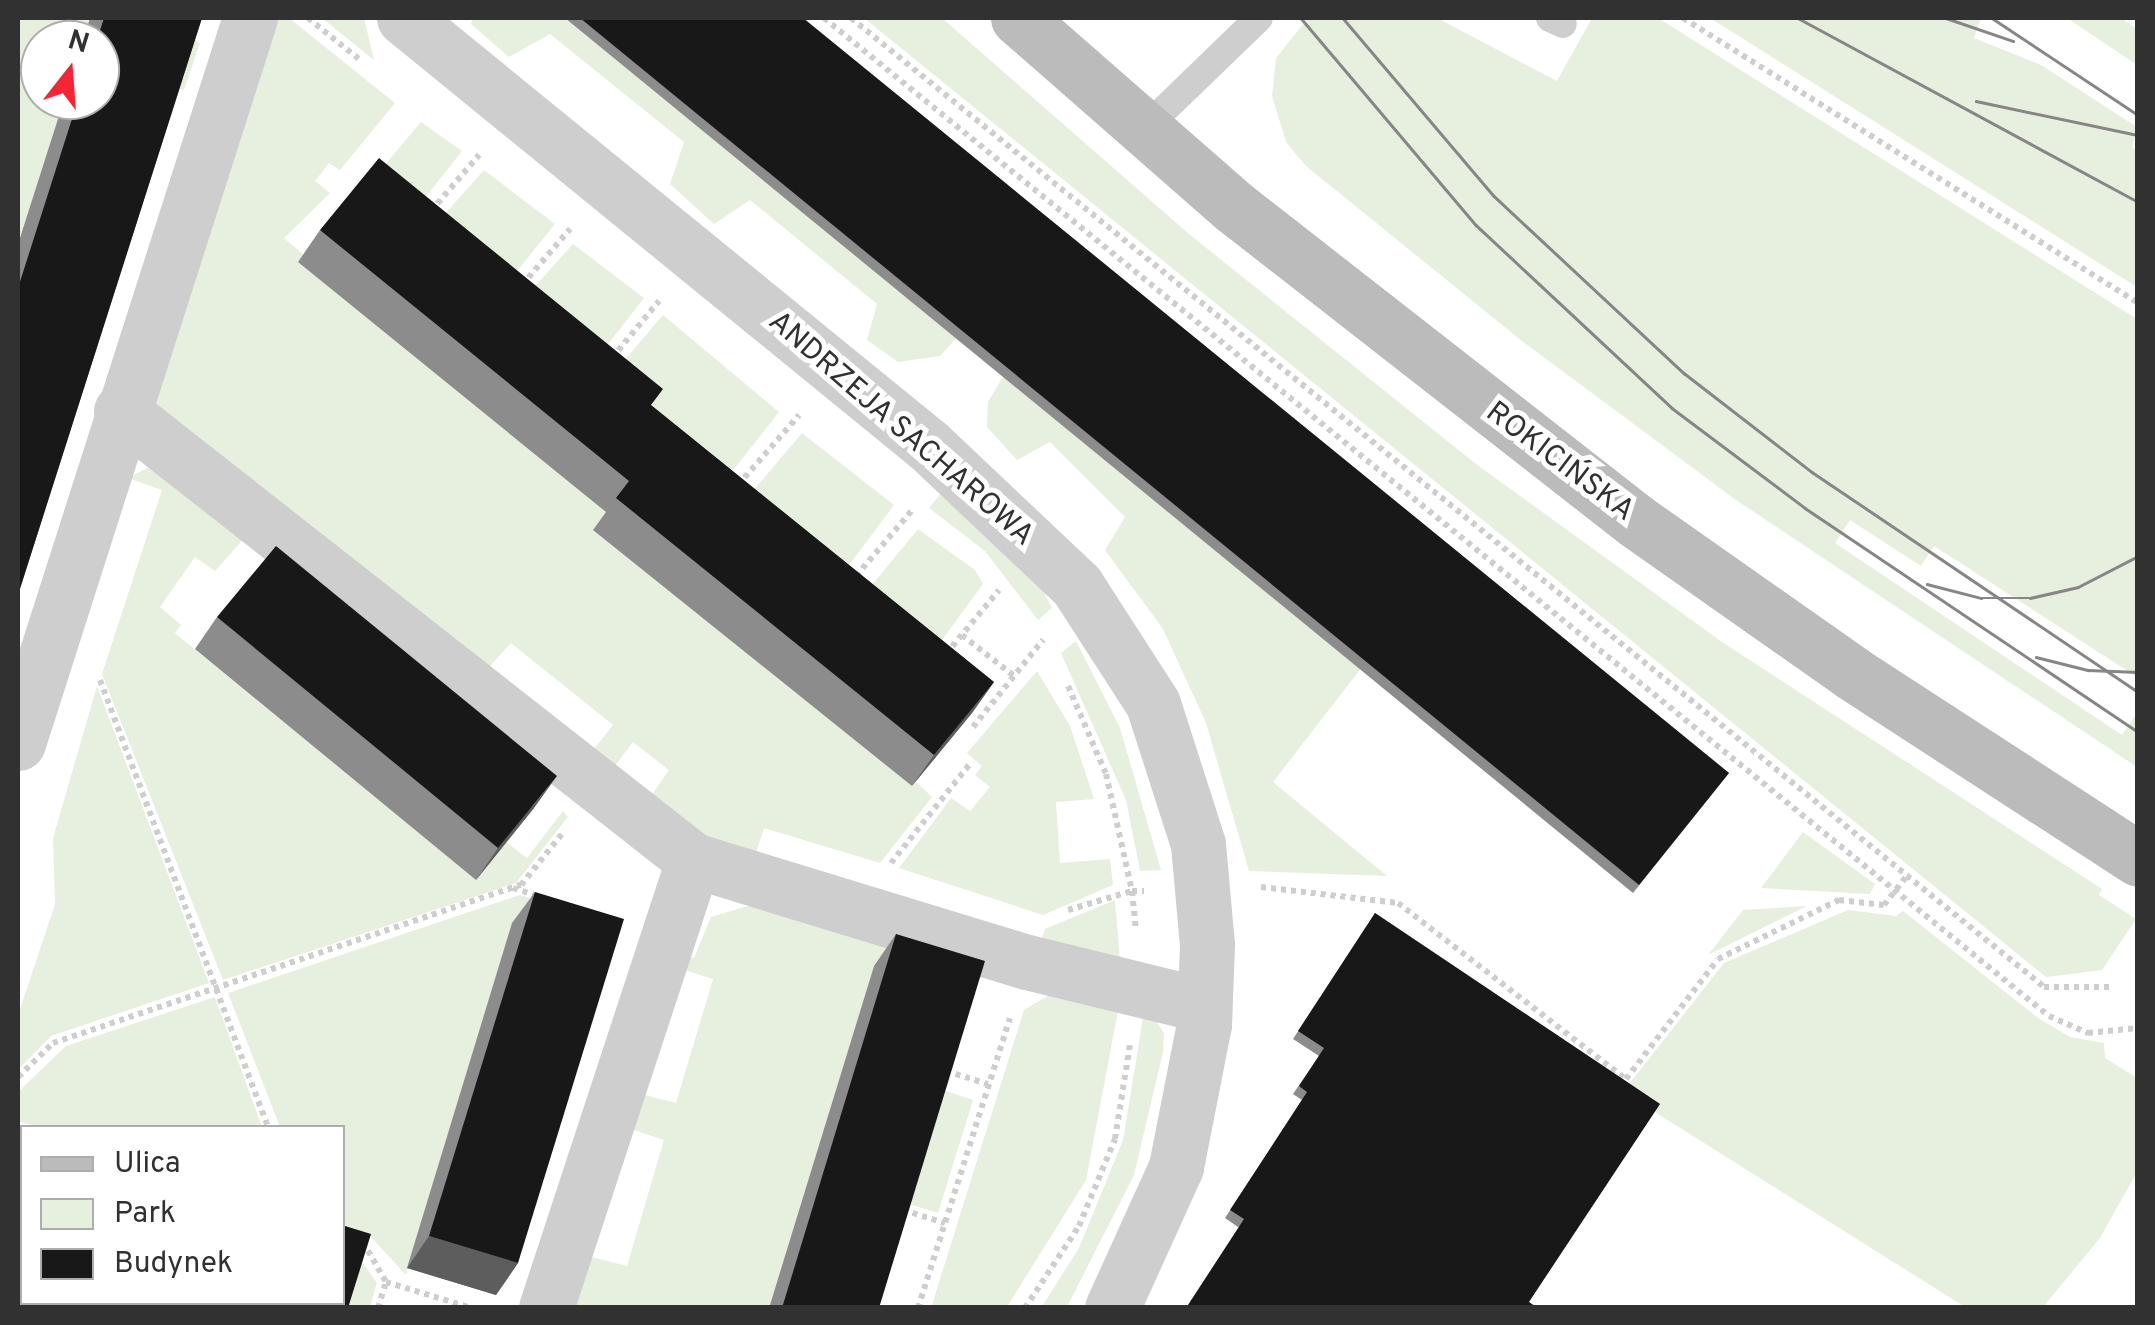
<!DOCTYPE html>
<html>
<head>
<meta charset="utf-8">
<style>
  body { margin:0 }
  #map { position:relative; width:2155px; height:1325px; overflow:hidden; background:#fff; font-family:Overpass,sans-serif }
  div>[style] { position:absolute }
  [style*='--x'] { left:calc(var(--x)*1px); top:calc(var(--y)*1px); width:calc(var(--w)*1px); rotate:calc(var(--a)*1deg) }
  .green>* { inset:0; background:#e7efde }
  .path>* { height:6px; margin-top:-3px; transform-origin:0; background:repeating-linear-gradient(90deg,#cecece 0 5px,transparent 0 10px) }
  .service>* { height:28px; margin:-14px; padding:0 14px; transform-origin:14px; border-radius:14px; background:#cecece }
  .minor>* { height:55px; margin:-27.5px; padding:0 27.5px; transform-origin:27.5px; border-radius:27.5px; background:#cecece }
  .secondary>* { height:55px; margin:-27.5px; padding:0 27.5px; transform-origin:27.5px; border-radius:27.5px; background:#bbb }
  .tram>* { height:2.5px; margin:-1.25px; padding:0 1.25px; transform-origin:1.25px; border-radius:1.25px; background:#868686 }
  .wall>* { inset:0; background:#8c8c8c }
  .shaded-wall>* { inset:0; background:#5d5d5d }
  .building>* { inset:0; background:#181818 }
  span { translate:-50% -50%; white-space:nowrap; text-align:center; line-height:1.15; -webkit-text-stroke:10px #fff; paint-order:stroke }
  .street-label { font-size:30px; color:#313131 }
  .frame { position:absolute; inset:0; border:20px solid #313131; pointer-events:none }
  .legend { position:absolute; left:20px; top:1125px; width:325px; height:180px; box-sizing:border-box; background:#fff; border:2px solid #adadad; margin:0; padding:12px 18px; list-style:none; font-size:30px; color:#313131 }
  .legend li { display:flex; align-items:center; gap:20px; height:50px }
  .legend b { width:50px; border:2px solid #adadad }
  .north { position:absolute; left:20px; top:20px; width:100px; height:100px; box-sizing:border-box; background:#fff; border:2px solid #adadad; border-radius:50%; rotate:17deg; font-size:28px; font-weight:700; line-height:40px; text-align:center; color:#313131 }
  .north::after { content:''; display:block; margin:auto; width:35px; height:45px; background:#f72433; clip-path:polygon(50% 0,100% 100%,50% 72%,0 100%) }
</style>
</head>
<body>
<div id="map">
  <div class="green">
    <i style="clip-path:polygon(18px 18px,196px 18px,190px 37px,200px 43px,184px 90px,167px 84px,91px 18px,83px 40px,40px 40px,40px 100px,64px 100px,18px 244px)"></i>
    <i style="clip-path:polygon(271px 18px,289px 18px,395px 103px,340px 170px,329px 163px,315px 181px,330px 193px,284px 238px,304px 255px,601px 388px,663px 315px,779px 412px,708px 502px,912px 786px,916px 782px,932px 797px,880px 863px,764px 828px,754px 859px,687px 836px,646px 803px,669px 770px,633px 742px,608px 775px,587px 758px,613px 725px,511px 643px,482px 675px,157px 418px,153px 387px)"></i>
    <i style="clip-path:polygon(322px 18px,364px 18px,374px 60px)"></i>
    <i style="clip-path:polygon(473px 18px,567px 18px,958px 336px,940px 356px,898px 362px,867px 340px,877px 304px,750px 200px,714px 224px,670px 184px,684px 142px,550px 34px,509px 57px,471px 24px)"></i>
    <i style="clip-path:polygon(864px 18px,942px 18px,1189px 234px,1476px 464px,1722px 642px,2102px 889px,2099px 895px,2136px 919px,2102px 970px,2046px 977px)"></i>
    <i style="clip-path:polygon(1308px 18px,1437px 18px,1557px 81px,1592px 18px,1658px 18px,2137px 319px,2137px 677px,1934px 546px,1921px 566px,1850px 520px,1835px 543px,2122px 735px,2137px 713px,2137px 767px,1736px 500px,1522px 341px,1306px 166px,1286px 142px,1272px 96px,1276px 58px)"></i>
    <i style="clip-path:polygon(1710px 18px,1981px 18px,1974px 38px,2041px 65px,2137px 127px,2132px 148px,2138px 150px,2137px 287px)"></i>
    <i style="clip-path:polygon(2067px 18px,2121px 18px,2137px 29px,2137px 65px)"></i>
    <i style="clip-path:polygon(421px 122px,462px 151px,402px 227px,361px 193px)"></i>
    <i style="clip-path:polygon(484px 170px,555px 224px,493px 301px,420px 242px)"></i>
    <i style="clip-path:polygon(573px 244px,644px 298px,584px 375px,510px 314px)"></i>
    <i style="clip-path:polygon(1004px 375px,1362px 667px,1273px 782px,1387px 876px,1249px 871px,1206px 723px,1163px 629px,1105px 550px,1125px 517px,1050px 442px,1017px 460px,987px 427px,988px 402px)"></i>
    <i style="clip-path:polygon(802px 433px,894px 505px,826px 596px,730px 518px)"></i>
    <i style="clip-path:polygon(153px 465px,249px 533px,215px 571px,195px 557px,160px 607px,181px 625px,175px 633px,475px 879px,506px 842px,527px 858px,563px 811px,568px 817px,516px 883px,223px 980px,102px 674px,162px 490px,128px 478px)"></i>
    <i style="clip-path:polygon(943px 491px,1038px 580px,1052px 608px,1038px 620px,985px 551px,929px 508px)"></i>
    <i style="clip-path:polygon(918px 529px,975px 570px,983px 584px,920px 670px,848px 614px)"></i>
    <i style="clip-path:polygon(1076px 641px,1120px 728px,1161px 870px,1140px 871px,1126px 800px,1061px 653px)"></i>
    <i style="clip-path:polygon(1037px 671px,1070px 726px,1094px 799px,1056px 802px,1060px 863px,1110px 859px,1113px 885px,1043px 915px,899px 868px,951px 798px,970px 811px,990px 787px,975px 775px,982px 766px,967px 753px)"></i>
    <i style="clip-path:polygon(97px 686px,209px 983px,51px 1036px,18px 1070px,18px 1015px,55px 904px,53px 838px)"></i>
    <i style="clip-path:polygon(1803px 832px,1875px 884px,1870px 894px,1761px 888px)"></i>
    <i style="clip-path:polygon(520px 895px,555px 906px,512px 924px,406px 1275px,368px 1234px,343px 1224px,342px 1128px,280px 1127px,228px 993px)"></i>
    <i style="clip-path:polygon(1115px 900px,1121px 972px,1039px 946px,1045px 929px)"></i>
    <i style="clip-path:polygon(761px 902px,918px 946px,874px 966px,769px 1307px,572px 1308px,587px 1256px,627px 1266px,664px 1140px,625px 1127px,637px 1093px,676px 1103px,713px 979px,675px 967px,679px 956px,694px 958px,711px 917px)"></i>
    <i style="clip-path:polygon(1807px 906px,1708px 955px,1743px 910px)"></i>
    <i style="clip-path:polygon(1848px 910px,1896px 916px,1903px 911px,2038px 1018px,2070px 1037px,2104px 1043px,2105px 1058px,2137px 1078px,2137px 1172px,2100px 1238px,2043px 1307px,1965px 1307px,1623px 1092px,1724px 963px)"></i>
    <i style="clip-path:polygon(1056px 991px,1118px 1011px,1086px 1180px,1007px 1307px,931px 1308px,1024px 1010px)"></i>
    <i style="clip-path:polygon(215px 997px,262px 1127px,39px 1128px,18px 1121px,18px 1092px,66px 1046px)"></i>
    <i style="clip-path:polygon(1143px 1018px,1156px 1021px,1164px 1033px,1163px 1052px,1134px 1175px,1067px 1307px,1041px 1308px,1079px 1248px,1123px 1140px)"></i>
    <i style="clip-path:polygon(934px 1087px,973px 1100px,938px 1213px,899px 1201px)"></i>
    <i style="clip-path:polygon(18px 1142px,22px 1302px,240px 1303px,239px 1308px,18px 1308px)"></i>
    <i style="clip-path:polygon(354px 1250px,377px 1283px,370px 1307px,335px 1308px,342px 1302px)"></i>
  </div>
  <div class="path">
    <i style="--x:308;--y:18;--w:65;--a:38.8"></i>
    <i style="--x:824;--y:18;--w:1580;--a:39.17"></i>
    <i style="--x:2049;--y:1016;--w:43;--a:23.6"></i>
    <i style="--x:2088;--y:1033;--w:50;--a:-5.7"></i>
    <i style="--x:851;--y:18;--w:1537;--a:39.08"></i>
    <i style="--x:2044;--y:987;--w:70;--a:0"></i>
    <i style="--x:1683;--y:18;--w:537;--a:32.06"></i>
    <i style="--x:431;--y:211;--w:74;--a:-49.4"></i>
    <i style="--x:522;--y:285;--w:74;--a:-49.4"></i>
    <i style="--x:612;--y:358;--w:74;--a:-50.5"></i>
    <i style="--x:738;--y:485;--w:93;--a:-48.9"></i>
    <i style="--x:856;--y:576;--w:88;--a:-49.6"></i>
    <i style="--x:962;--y:635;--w:66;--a:38.3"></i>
    <i style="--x:946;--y:654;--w:83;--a:-50.4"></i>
    <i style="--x:100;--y:680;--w:478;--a:69.4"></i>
    <i style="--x:1068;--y:686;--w:96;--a:66.6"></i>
    <i style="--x:1106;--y:774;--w:120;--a:77.5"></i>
    <i style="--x:1132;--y:891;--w:12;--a:0"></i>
    <i style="--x:973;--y:727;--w:112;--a:-51.2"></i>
    <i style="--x:891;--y:863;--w:130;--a:-51.5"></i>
    <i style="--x:1261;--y:887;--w:138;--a:6.7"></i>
    <i style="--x:1398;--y:903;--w:288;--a:37.7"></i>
    <i style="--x:1626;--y:1079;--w:151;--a:-52.5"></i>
    <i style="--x:1718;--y:959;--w:135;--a:-26"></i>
    <i style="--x:1839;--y:900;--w:45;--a:6.3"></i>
    <i style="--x:1884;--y:905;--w:37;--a:-52"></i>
    <i style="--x:513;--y:888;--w:26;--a:18"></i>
    <i style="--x:1068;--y:910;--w:67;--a:-16.5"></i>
    <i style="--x:1132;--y:891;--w:40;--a:84.3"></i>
    <i style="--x:946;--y:1071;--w:44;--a:17.2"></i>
    <i style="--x:18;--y:1077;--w:49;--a:-44.2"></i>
    <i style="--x:53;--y:1043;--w:494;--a:-18.7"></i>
    <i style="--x:521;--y:885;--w:70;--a:-51.3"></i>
    <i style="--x:18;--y:1128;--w:4;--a:27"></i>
    <i style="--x:903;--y:1210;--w:44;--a:17.2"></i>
    <i style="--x:363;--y:1242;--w:46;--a:60.1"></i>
    <i style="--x:386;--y:1282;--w:90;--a:16.8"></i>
    <i style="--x:378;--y:1308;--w:27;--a:-73"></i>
    <i style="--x:918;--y:1308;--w:304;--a:-72.4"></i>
    <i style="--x:1025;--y:1308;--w:98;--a:-56.6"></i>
    <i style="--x:1079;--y:1226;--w:94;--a:-67.5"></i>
    <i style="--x:1115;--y:1139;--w:96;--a:-81"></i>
  </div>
  <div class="service">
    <i style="--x:1550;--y:18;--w:14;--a:25"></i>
    <i style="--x:1143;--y:130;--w:161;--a:-44"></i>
  </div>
  <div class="minor">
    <i style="--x:404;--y:18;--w:676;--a:39.18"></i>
    <i style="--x:928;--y:445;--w:205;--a:43.4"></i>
    <i style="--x:1077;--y:586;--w:140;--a:57.2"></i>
    <i style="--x:1153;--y:704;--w:147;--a:72.2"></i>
    <i style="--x:1198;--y:844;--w:100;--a:84.9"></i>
    <i style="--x:1207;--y:944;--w:80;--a:92.1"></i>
    <i style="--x:1204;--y:1024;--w:146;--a:101.1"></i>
    <i style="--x:1176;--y:1167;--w:155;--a:114.4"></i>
    <i style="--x:121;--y:411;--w:727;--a:38.13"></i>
    <i style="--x:693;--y:860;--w:349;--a:17"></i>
    <i style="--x:1027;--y:962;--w:182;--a:13.7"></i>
    <i style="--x:18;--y:743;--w:761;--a:-72.26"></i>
    <i style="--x:546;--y:1308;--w:472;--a:-71.8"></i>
  </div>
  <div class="secondary">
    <i style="--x:1018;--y:18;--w:287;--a:41.2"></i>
    <i style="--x:1234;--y:207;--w:510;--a:37.99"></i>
    <i style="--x:1636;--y:521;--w:264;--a:35.1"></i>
    <i style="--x:1852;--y:673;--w:341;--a:33"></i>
  </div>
  <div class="tram">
    <i style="--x:1301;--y:18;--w:271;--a:49.8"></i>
    <i style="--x:1476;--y:225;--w:268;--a:43"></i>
    <i style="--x:1672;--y:408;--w:166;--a:36.9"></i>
    <i style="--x:1805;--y:508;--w:401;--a:33.9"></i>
    <i style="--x:1343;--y:18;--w:233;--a:49.7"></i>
    <i style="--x:1494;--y:196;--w:260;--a:43"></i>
    <i style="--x:1684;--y:373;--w:162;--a:37.7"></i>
    <i style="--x:1812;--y:472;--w:393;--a:34"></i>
    <i style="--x:1798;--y:18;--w:387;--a:28.4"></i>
    <i style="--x:1946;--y:18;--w:71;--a:18.9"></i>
    <i style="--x:1992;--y:18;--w:175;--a:33.6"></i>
    <i style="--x:1976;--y:101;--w:166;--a:11.9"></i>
    <i style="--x:1927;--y:584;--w:56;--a:14.5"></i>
    <i style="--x:1981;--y:598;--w:49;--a:0"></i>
    <i style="--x:2030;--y:598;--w:49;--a:-12.9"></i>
    <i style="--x:2078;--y:587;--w:68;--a:-27.3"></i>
    <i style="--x:2036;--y:657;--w:54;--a:14"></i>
    <i style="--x:2088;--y:670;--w:50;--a:2.3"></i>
  </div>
  <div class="wall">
    <i style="clip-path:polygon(90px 18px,202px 18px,18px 595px,18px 244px,64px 100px,100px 100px,100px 40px,83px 40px)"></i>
    <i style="clip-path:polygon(565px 18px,803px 18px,1729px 773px,1633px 893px)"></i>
    <i style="clip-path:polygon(320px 230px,652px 406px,994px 682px,972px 713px,912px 786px,593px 530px,606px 512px,298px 262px)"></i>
    <i style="clip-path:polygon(217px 617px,534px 808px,476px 880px,195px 649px)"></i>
    <i style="clip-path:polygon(535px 892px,518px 1263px,496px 1295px,407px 1268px,512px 923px)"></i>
    <i style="clip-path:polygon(1375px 913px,1660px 1104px,1238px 1227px,1225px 1218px,1302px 1100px,1293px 1094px,1319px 1056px,1293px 1039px)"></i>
    <i style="clip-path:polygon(896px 934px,879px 1308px,769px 1308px,874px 966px)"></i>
    <i style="clip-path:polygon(240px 1302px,342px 1302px,348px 1308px,239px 1308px)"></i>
  </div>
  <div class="shaded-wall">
    <i style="clip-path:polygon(994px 682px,972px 713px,912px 786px,934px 755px)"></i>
    <i style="clip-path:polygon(557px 776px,534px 808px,476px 880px,498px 848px)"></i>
    <i style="clip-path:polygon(429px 1236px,518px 1263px,496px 1295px,407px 1268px)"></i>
  </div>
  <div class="building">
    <i style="clip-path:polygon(104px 18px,202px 18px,18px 595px,18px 288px,78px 100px,100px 100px,100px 40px,97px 40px)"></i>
    <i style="clip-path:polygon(580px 18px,803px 18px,1729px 773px,1639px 885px)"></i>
    <i style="clip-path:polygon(379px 158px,663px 389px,651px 405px,994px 682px,934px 755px,616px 498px,629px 481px,320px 230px)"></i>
    <i style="clip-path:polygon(276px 546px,557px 776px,498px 848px,217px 617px)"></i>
    <i style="clip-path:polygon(535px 892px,624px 919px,518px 1263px,429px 1236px)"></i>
    <i style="clip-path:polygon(1375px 913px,1660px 1104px,1529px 1302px,1538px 1308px,1186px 1308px,1244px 1219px,1230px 1210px,1307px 1092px,1299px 1086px,1324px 1048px,1298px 1031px)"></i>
    <i style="clip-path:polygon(896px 934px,985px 961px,879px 1308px,782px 1308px)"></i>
    <i style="clip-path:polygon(342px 1225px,371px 1234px,348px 1308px,251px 1308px,253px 1302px,342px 1302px)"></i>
  </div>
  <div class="street-label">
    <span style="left:900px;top:430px;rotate:41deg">ANDRZEJA SACHAROWA</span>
    <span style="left:1559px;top:463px;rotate:37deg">ROKICIŃSKA</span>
  </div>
  <div class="frame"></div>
  <ul class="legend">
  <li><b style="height:12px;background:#bbb"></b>Ulica</li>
  <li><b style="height:28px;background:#e7efde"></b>Park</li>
  <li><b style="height:28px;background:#181818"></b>Budynek</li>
  </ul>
  <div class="north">N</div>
</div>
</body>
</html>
